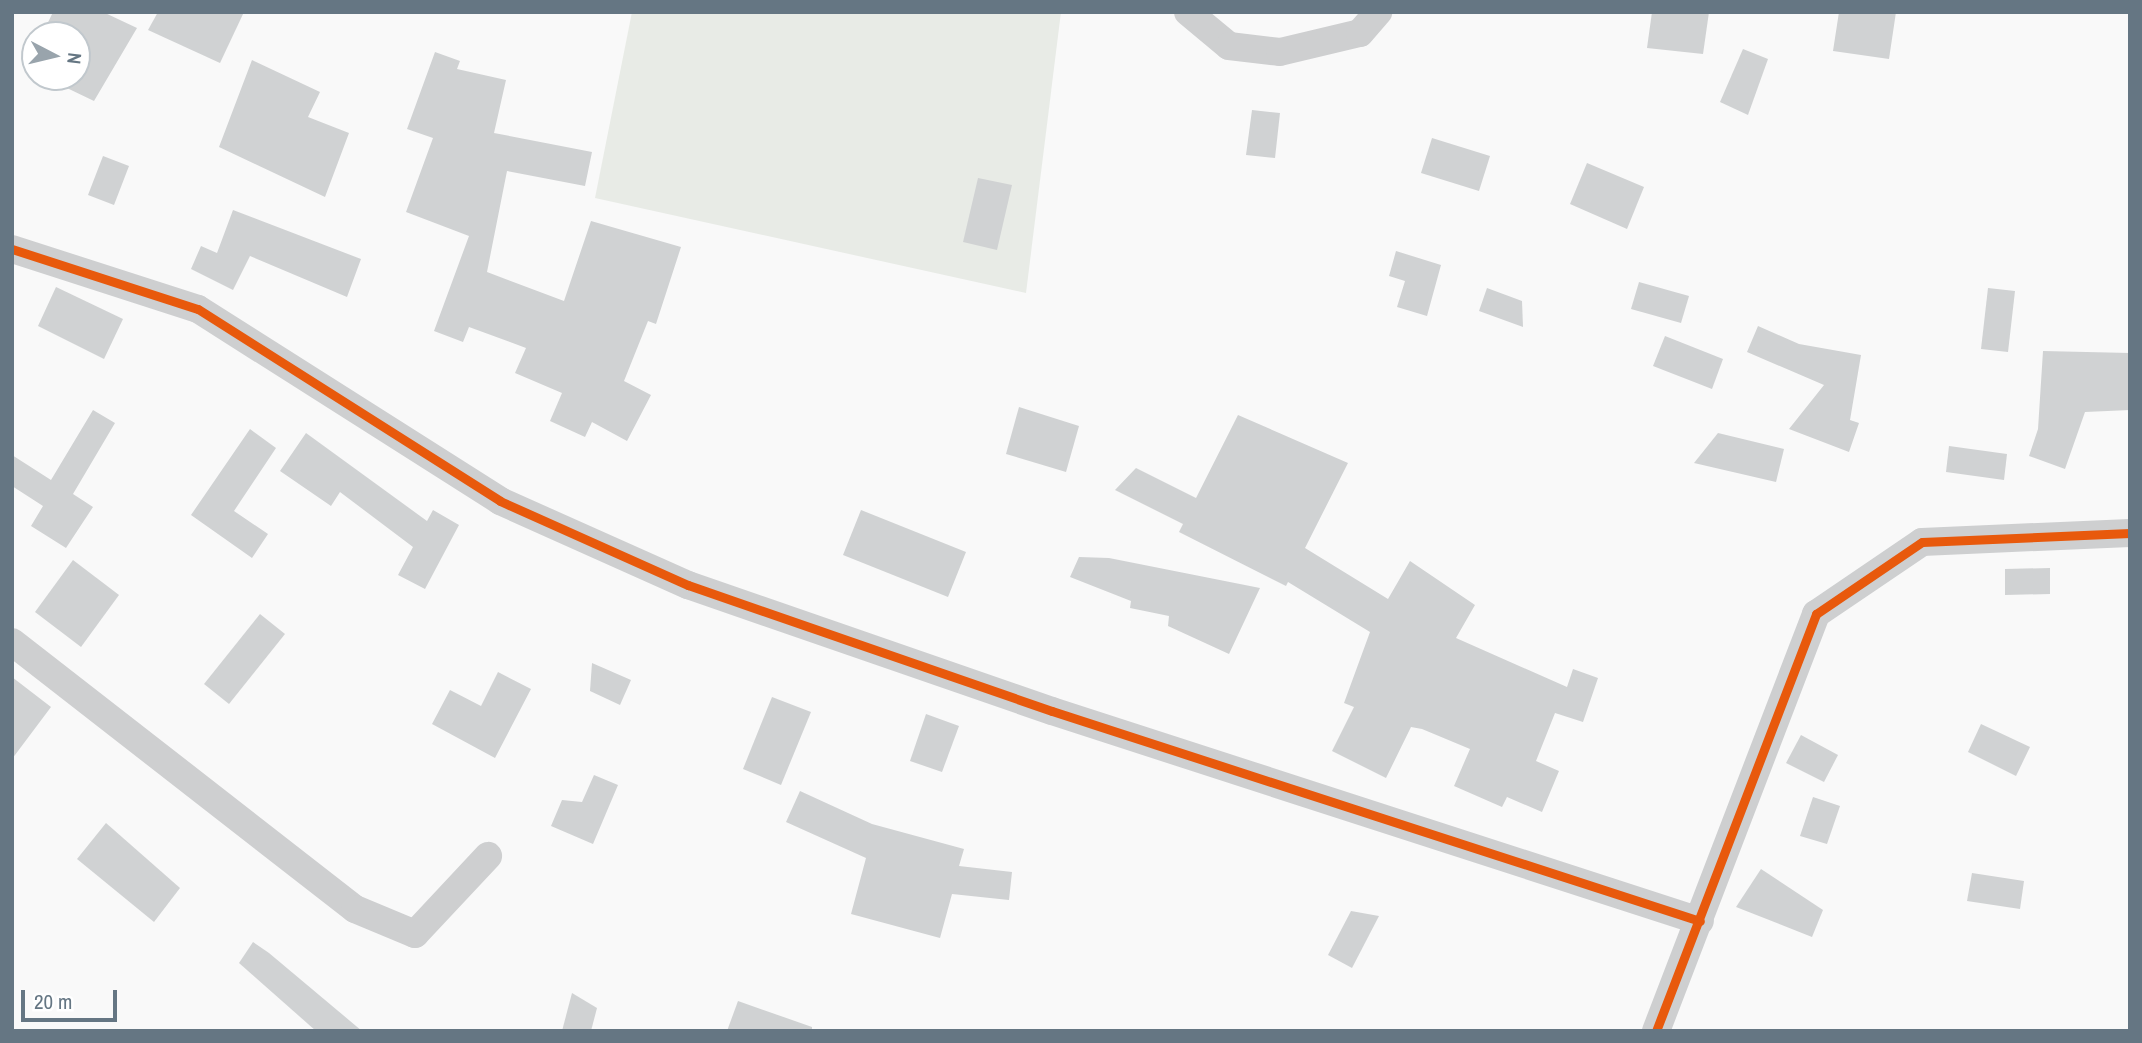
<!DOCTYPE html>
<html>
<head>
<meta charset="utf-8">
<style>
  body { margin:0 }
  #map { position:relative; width:2142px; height:1043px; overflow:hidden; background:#f9f9f9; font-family:"Archivo Narrow",sans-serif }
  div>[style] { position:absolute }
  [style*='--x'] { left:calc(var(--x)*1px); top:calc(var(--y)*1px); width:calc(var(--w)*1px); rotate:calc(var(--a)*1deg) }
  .green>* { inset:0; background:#e8ebe6 }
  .building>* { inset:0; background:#d0d2d3 }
  .minor>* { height:28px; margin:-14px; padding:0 14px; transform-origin:14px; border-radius:14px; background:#cecfd0 }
  .cycleway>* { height:9px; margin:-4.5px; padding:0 4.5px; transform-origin:4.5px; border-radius:4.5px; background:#e8590c }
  span { translate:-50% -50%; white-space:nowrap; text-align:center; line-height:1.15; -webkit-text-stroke:7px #fff; paint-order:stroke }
  .frame { position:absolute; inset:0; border:14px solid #657683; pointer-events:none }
  .north { position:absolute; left:21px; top:21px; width:70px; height:70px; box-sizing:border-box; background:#fff; border:2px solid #c1c8cd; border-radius:50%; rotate:97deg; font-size:19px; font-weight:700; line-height:28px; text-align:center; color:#657683 }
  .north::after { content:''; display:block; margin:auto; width:24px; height:32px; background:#99a4ac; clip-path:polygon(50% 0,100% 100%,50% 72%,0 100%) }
  .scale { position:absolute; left:21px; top:990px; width:96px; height:32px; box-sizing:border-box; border:4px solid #657683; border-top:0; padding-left:9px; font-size:21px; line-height:24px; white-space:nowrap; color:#657683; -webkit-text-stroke:5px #fff; paint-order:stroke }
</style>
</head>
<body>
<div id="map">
  <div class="green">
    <i style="clip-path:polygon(632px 12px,1061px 12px,1026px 293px,595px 198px)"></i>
  </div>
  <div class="building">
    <i style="clip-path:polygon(53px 12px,103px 12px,137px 28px,94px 101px,44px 77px,77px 77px,77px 35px,42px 35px)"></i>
    <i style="clip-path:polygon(158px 12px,244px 12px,220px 63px,148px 30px)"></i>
    <i style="clip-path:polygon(1652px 12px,1709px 12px,1703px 54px,1647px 48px)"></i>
    <i style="clip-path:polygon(1839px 12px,1896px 12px,1889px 59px,1833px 51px)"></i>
    <i style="clip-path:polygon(1743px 49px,1768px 59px,1748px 115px,1720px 102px)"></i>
    <i style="clip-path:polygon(435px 52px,460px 61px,457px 69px,506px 80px,494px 133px,592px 152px,585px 186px,507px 171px,487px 272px,564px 301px,591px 221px,681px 247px,656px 324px,648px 321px,624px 381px,651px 395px,627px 441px,592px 422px,585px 437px,550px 421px,562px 393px,515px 373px,526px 348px,469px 327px,463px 342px,434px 331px,469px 236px,406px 212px,433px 138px,407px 129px)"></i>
    <i style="clip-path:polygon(252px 60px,320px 92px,308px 117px,349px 133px,325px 197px,219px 147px)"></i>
    <i style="clip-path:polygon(1252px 110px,1280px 113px,1275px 158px,1246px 155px)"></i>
    <i style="clip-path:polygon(1432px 138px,1490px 156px,1479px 191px,1421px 173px)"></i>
    <i style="clip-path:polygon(103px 156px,129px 166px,114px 205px,88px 195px)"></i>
    <i style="clip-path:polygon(1587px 163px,1644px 187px,1627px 229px,1570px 204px)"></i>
    <i style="clip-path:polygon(978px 178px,1012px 185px,997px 250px,963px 242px)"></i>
    <i style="clip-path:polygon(233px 210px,361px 259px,347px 297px,250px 256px,233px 290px,191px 269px,201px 246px,217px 253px)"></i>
    <i style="clip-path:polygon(1396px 251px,1441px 265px,1427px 316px,1397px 307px,1405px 281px,1389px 276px)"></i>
    <i style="clip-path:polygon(1639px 282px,1689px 296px,1681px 323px,1631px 309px)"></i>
    <i style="clip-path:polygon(56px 287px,123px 319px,104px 359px,38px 326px)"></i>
    <i style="clip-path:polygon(1487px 288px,1522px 301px,1523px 327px,1479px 311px)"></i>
    <i style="clip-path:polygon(1988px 288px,2015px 291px,2008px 352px,1981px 349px)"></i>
    <i style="clip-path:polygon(1758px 326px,1799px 344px,1861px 355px,1850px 420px,1859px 423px,1849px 452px,1789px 429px,1824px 385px,1747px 352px)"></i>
    <i style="clip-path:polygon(1665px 336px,1723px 359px,1712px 389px,1653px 366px)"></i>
    <i style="clip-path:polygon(2043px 351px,2130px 353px,2130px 410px,2085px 412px,2065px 469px,2029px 456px,2038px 429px)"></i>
    <i style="clip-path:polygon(1019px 407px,1079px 426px,1066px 472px,1006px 454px)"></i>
    <i style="clip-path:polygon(93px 410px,115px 423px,73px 494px,93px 507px,66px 548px,31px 526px,43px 506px,12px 486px,12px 455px,51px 480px)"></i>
    <i style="clip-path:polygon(1238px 415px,1348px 463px,1305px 548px,1388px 599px,1410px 561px,1475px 605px,1456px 638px,1567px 687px,1573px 669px,1598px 678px,1583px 722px,1555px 713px,1536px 761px,1559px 771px,1542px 812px,1507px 797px,1502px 807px,1454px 786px,1470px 749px,1422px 729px,1411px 727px,1386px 778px,1332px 751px,1354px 707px,1344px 703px,1370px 632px,1288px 582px,1286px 586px,1179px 532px,1183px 524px,1115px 490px,1136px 468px,1196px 498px)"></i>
    <i style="clip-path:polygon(250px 429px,276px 448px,234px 511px,268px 534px,252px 558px,191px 515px)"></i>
    <i style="clip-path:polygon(306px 433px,427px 521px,433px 510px,459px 525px,425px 589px,398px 575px,413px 547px,340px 492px,331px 506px,280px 471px)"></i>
    <i style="clip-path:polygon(1718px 433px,1784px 449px,1776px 482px,1694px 463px)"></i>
    <i style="clip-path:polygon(1949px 446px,2007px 454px,2004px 480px,1946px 472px)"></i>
    <i style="clip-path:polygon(861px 510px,966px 552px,948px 597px,843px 555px)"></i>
    <i style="clip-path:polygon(1079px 557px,1109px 558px,1260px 588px,1229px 654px,1168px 626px,1169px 616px,1130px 608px,1131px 601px,1070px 577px)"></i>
    <i style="clip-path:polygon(73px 560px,119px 595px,81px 647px,35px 612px)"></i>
    <i style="clip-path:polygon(2050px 568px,2050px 594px,2005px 595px,2005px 569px)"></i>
    <i style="clip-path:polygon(260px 614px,285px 634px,229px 704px,204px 684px)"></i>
    <i style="clip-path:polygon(592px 663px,631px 680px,620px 705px,590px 691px)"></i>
    <i style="clip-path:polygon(498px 672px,531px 689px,495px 758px,432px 724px,450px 690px,481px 706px)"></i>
    <i style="clip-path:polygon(12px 677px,51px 707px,12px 759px)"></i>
    <i style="clip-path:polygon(772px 697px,811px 712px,781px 785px,743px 769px)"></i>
    <i style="clip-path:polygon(926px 714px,959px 726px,942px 772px,910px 761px)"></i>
    <i style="clip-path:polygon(1981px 724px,2030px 747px,2016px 776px,1968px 752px)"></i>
    <i style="clip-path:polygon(1801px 735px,1838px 755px,1824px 782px,1786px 763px)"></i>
    <i style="clip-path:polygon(594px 775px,618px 785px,593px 844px,551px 826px,562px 800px,582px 802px)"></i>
    <i style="clip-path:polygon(800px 791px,872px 824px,964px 849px,959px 866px,1012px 872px,1009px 900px,952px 894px,940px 938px,851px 914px,866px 858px,786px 822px)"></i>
    <i style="clip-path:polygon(1813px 797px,1840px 806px,1827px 844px,1800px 836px)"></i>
    <i style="clip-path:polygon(106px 823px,180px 888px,154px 922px,77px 859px)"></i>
    <i style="clip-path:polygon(1761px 869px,1823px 910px,1812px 937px,1736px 907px)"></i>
    <i style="clip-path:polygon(1972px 873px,2024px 881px,2020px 909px,1967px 901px)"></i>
    <i style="clip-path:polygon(1351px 911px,1379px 916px,1352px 968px,1328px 955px)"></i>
    <i style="clip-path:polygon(253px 942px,269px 953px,362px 1031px,316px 1031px,239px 963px)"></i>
    <i style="clip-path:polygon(572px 993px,597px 1008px,591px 1031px,562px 1031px)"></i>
    <i style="clip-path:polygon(738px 1001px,812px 1027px,812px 1031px,727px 1031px)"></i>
  </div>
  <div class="minor">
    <i style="--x:1188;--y:12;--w:53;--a:39.7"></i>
    <i style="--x:1229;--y:46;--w:51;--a:6.7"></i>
    <i style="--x:1280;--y:52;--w:82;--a:-13.4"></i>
    <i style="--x:1360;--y:33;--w:28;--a:-49"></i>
    <i style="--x:12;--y:249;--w:195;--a:17.9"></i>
    <i style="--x:198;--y:309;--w:358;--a:32.4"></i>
    <i style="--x:500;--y:501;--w:206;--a:24.1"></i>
    <i style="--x:688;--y:585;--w:385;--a:19.1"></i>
    <i style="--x:1052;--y:711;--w:681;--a:17.96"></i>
    <i style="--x:12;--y:642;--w:435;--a:37.9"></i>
    <i style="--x:355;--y:909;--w:65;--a:22.6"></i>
    <i style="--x:415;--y:934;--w:107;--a:-46.9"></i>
    <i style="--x:1656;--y:1031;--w:447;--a:-69"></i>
    <i style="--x:1816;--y:614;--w:128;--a:-34.2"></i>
    <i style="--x:1922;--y:542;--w:208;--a:-2.5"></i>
  </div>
  <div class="cycleway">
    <i style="--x:12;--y:249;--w:195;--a:17.9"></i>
    <i style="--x:198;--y:309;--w:358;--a:32.4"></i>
    <i style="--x:500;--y:501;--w:206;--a:24.1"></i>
    <i style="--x:688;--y:585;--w:385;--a:19.1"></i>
    <i style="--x:1052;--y:711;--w:681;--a:17.96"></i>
    <i style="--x:1656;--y:1031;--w:447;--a:-69"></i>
    <i style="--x:1816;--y:614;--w:128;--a:-34.2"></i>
    <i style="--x:1922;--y:542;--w:208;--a:-2.5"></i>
  </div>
  <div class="frame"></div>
  <div class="north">N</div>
  <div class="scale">20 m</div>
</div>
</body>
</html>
